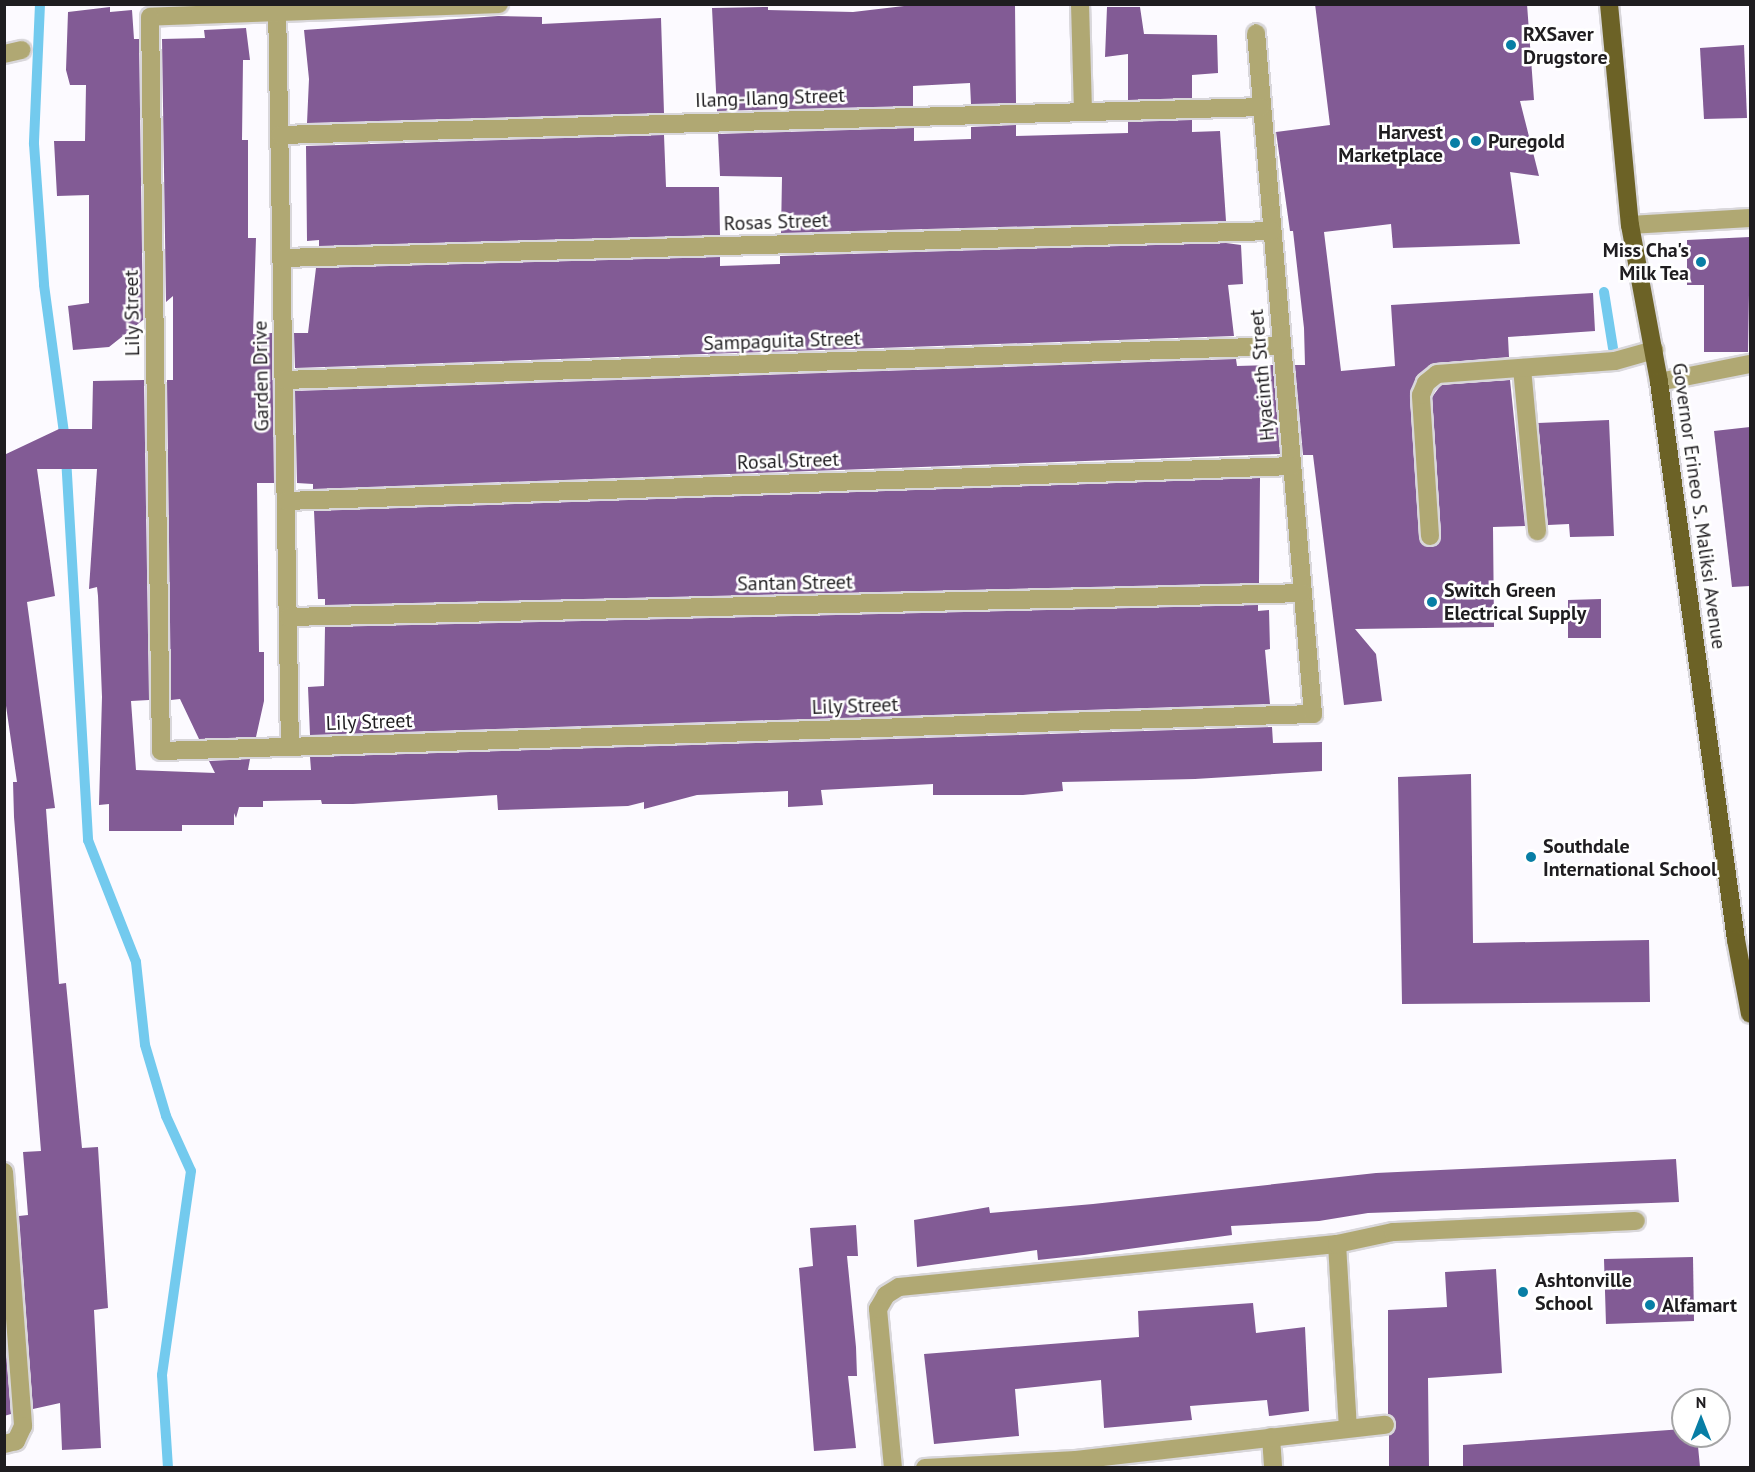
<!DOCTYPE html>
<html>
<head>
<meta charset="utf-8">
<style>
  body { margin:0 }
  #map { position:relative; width:1755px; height:1472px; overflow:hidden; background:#fcfaff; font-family:"PT Sans",sans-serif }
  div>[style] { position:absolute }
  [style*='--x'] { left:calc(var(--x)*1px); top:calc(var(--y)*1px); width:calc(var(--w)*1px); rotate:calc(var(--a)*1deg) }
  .stream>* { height:10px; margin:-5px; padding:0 5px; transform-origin:5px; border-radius:5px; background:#73caee }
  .building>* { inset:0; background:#825b95 }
  .roads { filter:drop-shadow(2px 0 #d9d7db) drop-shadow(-2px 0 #d9d7db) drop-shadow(0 2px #d9d7db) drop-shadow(0 -2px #d9d7db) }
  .minor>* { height:18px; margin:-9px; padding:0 9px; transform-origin:9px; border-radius:9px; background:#b0a873 }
  .major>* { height:18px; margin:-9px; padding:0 9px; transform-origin:9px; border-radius:9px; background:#6c6226 }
  .dots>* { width:16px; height:16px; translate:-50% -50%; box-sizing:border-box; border:3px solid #fff; border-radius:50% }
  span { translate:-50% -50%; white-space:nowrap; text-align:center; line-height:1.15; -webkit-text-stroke:5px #fff; paint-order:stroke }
  .poi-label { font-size:20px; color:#1f1d20; font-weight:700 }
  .left { translate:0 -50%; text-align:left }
  .right { translate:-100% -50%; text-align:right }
  .street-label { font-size:20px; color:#1f1d20 }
  .frame { position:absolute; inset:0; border:6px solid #1f1d20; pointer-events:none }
  .north { position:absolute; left:1671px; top:1388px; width:60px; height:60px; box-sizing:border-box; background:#fff; border:2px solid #a5a5a6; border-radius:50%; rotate:0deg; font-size:16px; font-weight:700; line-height:24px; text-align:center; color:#1f1d20 }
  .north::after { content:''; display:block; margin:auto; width:21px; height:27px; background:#087ea5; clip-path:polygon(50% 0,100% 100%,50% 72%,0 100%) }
</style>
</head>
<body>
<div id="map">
  <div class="stream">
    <i style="--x:40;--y:4;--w:140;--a:92.5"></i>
    <i style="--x:34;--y:144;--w:141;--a:85.9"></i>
    <i style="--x:44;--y:285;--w:157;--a:82.3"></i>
    <i style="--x:1604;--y:292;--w:57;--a:80.9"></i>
    <i style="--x:66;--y:457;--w:384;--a:86.7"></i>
    <i style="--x:88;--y:840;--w:131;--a:68.5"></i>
    <i style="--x:136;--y:962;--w:83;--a:83.8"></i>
    <i style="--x:145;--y:1045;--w:74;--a:73.5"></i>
    <i style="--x:166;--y:1116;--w:60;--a:65.6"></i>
    <i style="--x:191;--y:1171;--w:206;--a:98.1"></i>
    <i style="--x:162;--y:1375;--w:93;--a:86.3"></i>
  </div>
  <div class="building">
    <i style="clip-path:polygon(921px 4px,1015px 4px,1016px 103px,971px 104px,970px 83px,913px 86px,913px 106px,717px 111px,712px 8px,768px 7px,768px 10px,853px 12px)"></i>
    <i style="clip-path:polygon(1315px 4px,1527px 4px,1534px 100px,1520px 101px,1539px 176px,1510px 172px,1520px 244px,1393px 248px,1391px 224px,1324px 232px,1341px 371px,1395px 366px,1391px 305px,1593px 293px,1595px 331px,1508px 337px,1509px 357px,1436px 363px,1416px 378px,1410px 396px,1421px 543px,1436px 546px,1441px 536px,1432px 397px,1441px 385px,1510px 380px,1525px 526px,1493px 527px,1494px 627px,1355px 629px,1376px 654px,1382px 701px,1344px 705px,1313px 455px,1303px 455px,1295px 365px,1305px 365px,1304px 328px,1293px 231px,1290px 231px,1276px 132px,1330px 125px)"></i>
    <i style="clip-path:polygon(110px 7px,110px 12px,132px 10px,134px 39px,139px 39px,143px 320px,109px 347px,73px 350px,68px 306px,89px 303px,89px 195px,57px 196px,54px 141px,85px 141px,86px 85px,70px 85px,66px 70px,68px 12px)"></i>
    <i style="clip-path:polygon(1107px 7px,1140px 7px,1144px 34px,1217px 35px,1218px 73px,1192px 75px,1192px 98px,1128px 100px,1128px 54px,1105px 57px)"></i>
    <i style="clip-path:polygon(498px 16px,542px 17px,542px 24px,661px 18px,664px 113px,307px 123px,309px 79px,304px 30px)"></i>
    <i style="clip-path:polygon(246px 28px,250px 60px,243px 60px,242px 140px,248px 140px,248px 238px,256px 238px,253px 334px,272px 333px,274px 483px,257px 483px,259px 652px,264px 652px,264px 701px,256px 737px,199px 739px,180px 699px,171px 700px,167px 380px,173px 380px,173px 296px,166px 302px,162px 39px,205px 38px,204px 30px)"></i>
    <i style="clip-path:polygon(1744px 45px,1747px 118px,1704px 119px,1700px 48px)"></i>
    <i style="clip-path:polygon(1192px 120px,1192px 132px,1220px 131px,1226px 221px,781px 233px,782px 177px,720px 176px,718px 134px,914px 128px,914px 141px,971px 139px,971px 127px,1016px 125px,1016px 136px,1128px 133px,1128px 122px)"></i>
    <i style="clip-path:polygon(664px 135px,666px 187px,719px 187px,720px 235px,319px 246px,319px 240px,307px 241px,306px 146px)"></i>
    <i style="clip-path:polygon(1750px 237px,1748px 352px,1704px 352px,1704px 285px,1687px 285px,1687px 240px)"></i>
    <i style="clip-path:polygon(1226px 243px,1241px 245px,1243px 284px,1228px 285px,1234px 336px,295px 368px,294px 333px,308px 333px,316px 268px,720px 257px,720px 266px,780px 264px,780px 256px)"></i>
    <i style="clip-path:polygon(1236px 359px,1237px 366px,1273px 365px,1280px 454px,313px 489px,313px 484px,297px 483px,295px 391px)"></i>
    <i style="clip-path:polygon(144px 380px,149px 700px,131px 701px,136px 770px,215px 773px,209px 761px,250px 759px,248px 770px,311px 770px,310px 757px,1272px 727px,1273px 743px,1322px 742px,1322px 771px,1195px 779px,1062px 782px,1063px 791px,1023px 795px,933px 795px,933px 784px,821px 790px,823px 805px,788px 807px,788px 791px,697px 795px,644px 809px,644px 802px,628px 806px,498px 810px,497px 795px,353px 804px,322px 804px,321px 800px,263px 801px,263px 807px,239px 807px,236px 818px,234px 813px,234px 825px,182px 825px,182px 831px,109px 831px,109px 804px,99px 805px,102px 697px,98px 596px,97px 587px,89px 589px,97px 469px,37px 469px,55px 596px,27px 602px,55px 808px,46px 809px,59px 984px,66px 983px,82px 1148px,98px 1147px,108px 1308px,94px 1310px,101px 1448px,62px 1450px,60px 1403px,33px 1409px,19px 1216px,28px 1215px,23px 1152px,41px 1151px,14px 817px,13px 782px,17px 782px,4px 692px,4px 455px,59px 429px,92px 429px,93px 381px)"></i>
    <i style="clip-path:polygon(1609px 420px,1614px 536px,1570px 537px,1569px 524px,1548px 525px,1538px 423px)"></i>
    <i style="clip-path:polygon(1750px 427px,1750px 586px,1732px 587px,1714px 431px)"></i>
    <i style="clip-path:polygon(1260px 478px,1259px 583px,325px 605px,325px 599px,318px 599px,314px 511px)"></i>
    <i style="clip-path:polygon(1601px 599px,1601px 638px,1568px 638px,1568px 600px)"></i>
    <i style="clip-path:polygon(1258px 605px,1258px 611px,1269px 610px,1270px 649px,1265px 650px,1270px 704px,310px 735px,308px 687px,324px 686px,325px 627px)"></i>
    <i style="clip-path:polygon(1471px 774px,1473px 943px,1649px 940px,1650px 1002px,1402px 1004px,1398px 777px)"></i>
    <i style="clip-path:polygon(1676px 1159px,1679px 1202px,1368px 1213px,1319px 1221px,1231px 1226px,1232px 1235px,1084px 1255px,1038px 1260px,1037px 1250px,917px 1267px,914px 1220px,989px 1207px,990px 1213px,1093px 1204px,1376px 1173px)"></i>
    <i style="clip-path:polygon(856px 1225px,858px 1256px,847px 1256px,856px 1347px,857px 1376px,848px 1376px,856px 1448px,814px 1451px,799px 1268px,813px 1266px,810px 1228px)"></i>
    <i style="clip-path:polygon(1693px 1257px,1694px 1321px,1606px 1324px,1604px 1259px)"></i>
    <i style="clip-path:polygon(1496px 1269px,1502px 1373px,1428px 1378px,1429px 1467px,1389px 1467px,1389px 1435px,1396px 1424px,1388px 1414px,1388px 1310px,1447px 1307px,1445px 1272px)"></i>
    <i style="clip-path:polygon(1253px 1303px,1256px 1333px,1305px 1327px,1309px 1411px,1269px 1416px,1267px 1400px,1190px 1406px,1192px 1420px,1104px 1428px,1101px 1380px,1015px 1389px,1019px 1436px,934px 1444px,924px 1354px,1139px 1337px,1138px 1311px)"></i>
    <i style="clip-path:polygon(4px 1329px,11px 1414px,4px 1416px)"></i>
    <i style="clip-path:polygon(1683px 1429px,1683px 1436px,1697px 1436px,1700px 1467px,1463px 1467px,1463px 1445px)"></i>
  </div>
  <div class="roads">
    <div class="minor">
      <i style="--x:277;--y:4;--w:743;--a:89"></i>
      <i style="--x:499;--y:4;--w:349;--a:177.9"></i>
      <i style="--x:150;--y:17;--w:734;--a:89.14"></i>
      <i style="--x:161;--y:751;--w:1153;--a:-1.84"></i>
      <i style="--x:1313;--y:714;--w:683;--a:-94.78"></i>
      <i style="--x:1080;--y:4;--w:107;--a:88.4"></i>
      <i style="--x:4;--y:54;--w:18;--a:-13"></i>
      <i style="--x:280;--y:135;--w:981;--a:-1.63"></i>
      <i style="--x:1630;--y:225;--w:120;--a:-3.3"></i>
      <i style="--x:282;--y:258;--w:990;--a:-1.56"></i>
      <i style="--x:1522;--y:368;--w:164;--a:84.7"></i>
      <i style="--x:284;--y:380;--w:998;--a:-1.95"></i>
      <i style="--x:1659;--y:382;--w:93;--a:-11.2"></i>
      <i style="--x:286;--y:501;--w:1007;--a:-1.99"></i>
      <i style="--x:1430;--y:536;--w:141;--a:-93.7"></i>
      <i style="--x:1421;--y:395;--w:13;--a:-67"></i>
      <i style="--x:1426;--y:383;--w:14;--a:-39"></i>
      <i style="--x:1437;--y:374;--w:178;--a:-4.2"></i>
      <i style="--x:1615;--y:361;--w:41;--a:-15.8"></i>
      <i style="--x:288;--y:617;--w:1015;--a:-1.35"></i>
      <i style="--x:4;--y:1172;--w:255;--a:85.7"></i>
      <i style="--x:23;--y:1426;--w:17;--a:115"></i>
      <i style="--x:16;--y:1441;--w:12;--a:166"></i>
      <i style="--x:1337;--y:1244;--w:184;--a:86.6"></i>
      <i style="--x:1271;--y:1437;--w:31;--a:86"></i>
      <i style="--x:893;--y:1468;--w:160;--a:-95.4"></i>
      <i style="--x:878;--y:1309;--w:16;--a:-60"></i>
      <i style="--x:886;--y:1295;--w:15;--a:-32"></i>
      <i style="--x:899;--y:1287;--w:440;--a:-5.6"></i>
      <i style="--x:1337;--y:1244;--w:57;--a:-12.1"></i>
      <i style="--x:1393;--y:1232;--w:243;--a:-2.6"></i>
      <i style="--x:925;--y:1468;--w:151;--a:-3"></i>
      <i style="--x:1076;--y:1460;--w:311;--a:-6.5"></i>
    </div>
    <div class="major">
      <i style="--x:1609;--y:4;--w:222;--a:84.6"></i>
      <i style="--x:1630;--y:225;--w:160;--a:79.5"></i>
      <i style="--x:1659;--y:382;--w:563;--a:82.14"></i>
      <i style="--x:1736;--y:940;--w:75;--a:79.3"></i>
    </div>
  </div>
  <div class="dots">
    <i style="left:1511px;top:45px;background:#087ea5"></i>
    <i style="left:1476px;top:141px;background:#087ea5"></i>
    <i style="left:1455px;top:143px;background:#087ea5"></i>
    <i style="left:1701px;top:262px;background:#087ea5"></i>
    <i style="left:1432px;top:602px;background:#087ea5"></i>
    <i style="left:1531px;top:857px;background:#087ea5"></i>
    <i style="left:1523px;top:1292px;background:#087ea5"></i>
    <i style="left:1650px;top:1305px;background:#087ea5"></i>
  </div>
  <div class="poi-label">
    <span class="left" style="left:1523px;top:46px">RXSaver<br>Drugstore</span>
    <span class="right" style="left:1443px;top:144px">Harvest<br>Marketplace</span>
    <span class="left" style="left:1488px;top:141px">Puregold</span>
    <span class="right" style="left:1689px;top:262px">Miss Cha's<br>Milk Tea</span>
    <span class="left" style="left:1444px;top:602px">Switch Green<br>Electrical Supply</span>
    <span class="left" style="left:1543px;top:858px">Southdale<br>International School</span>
    <span class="left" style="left:1535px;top:1292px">Ashtonville<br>School</span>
    <span class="left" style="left:1662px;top:1305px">Alfamart</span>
  </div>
  <div class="street-label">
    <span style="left:770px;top:98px;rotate:-2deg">Ilang-Ilang Street</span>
    <span style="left:776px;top:222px;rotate:-2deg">Rosas Street</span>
    <span style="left:132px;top:313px;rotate:-91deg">Lily Street</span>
    <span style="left:782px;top:341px;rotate:-2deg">Sampaguita Street</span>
    <span style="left:1262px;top:375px;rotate:-95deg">Hyacinth Street</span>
    <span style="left:261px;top:376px;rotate:-91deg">Garden Drive</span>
    <span style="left:788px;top:461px;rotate:-2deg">Rosal Street</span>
    <span style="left:1699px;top:506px;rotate:82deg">Governor Erineo S. Maliksi Avenue</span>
    <span style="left:795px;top:583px;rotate:-1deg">Santan Street</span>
    <span style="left:855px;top:706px;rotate:-2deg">Lily Street</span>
    <span style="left:369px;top:722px;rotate:-2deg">Lily Street</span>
  </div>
  <div class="frame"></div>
  <div class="north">N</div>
</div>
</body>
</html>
